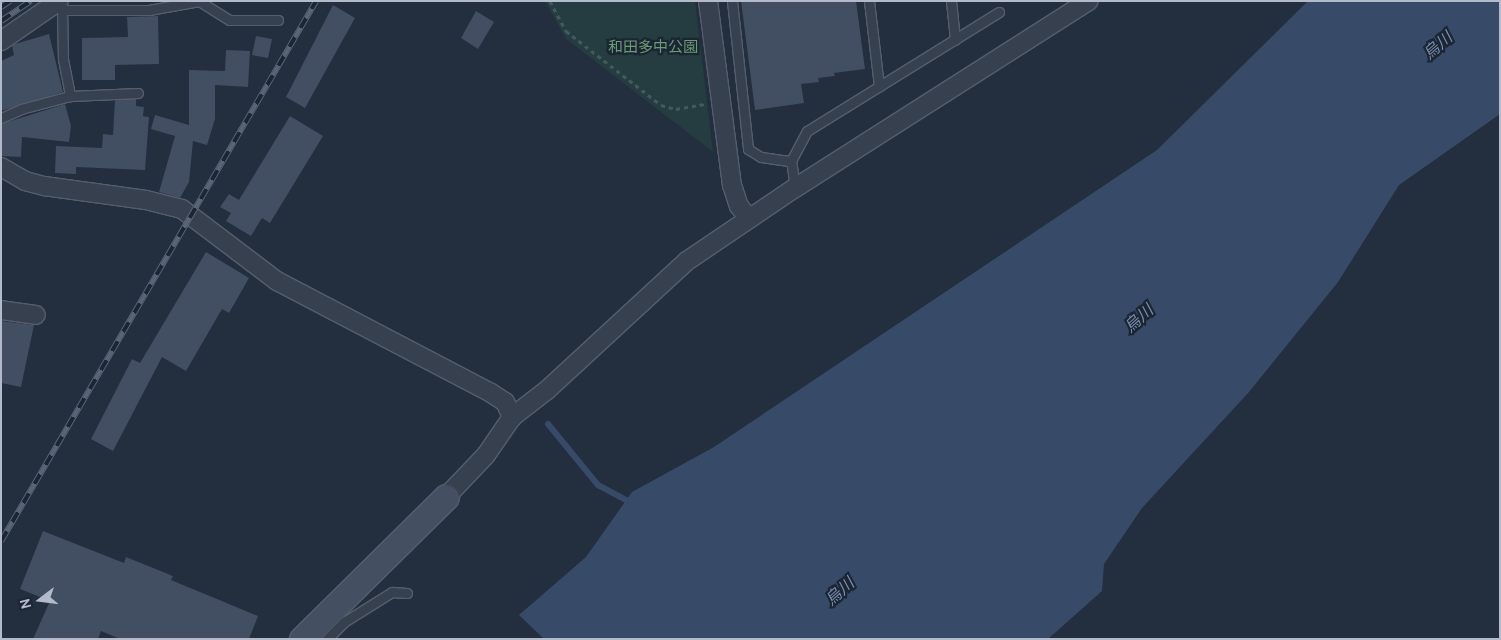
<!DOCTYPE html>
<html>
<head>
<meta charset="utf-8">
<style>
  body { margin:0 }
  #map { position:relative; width:1501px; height:640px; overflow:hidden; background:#232e3f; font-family:Cabin,"Noto Sans JP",sans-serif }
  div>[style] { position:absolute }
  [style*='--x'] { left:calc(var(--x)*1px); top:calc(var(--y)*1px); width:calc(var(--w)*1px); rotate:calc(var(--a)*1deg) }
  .green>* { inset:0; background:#253c40 }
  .water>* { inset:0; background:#374b69 }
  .stream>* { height:6px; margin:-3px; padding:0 3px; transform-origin:3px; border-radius:3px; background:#374b69 }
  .building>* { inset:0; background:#424e61 }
  .path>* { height:3px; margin-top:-1.5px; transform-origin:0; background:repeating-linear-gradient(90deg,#43595d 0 4px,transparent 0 8px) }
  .roads { filter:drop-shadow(1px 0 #555e6c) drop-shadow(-1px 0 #555e6c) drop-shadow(0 1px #555e6c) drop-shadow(0 -1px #555e6c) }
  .lane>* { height:9px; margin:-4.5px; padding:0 4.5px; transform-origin:4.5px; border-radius:4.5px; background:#37404f }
  .street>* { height:18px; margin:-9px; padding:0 9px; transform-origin:9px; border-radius:9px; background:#37404f }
  .secondary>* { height:25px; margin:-12.5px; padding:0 12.5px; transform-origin:12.5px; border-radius:12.5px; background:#454f62 }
  .rail>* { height:5.5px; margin-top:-2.75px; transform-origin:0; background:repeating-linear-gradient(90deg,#1c2533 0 11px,#596476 0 22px); box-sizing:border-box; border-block:1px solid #596476 }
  span { translate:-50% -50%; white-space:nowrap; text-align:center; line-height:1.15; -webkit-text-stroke:4.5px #1c2533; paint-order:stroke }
  .park-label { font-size:15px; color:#699c75 }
  .water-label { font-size:16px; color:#7990b2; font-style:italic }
  .frame { position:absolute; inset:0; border:2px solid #b3bbca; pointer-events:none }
  .north { position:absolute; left:15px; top:575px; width:50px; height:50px; -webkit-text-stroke:4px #1c2533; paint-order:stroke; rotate:255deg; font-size:14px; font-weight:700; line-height:20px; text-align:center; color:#b3bbca }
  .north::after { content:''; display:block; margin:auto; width:18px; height:22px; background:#b3bbca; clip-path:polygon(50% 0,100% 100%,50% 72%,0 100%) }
</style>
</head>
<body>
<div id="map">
  <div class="green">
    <i style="clip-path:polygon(545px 1px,695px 1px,713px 152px,566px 39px)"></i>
  </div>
  <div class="water">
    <i style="clip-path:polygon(1308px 1px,1500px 1px,1500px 114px,1399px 185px,1338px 282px,1249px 392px,1142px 508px,1104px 564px,1102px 591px,1048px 639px,544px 639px,519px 615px,586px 557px,632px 492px,714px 447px,1157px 150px)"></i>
  </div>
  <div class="stream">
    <i style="--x:548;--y:424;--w:79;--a:50.7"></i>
    <i style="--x:598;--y:485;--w:40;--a:28"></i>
  </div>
  <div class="building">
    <i style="clip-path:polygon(741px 1px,856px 1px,865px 69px,834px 73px,835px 76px,818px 78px,819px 82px,801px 84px,804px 103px,755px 110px)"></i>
    <i style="clip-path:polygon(333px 5px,355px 18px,305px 108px,286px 97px)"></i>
    <i style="clip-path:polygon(476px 11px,494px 22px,478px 49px,461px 38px)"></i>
    <i style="clip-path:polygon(158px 16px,159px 64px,115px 65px,115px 80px,82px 80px,82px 38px,128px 37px,127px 17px)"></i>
    <i style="clip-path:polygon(49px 34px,63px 92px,1px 111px,1px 61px,14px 55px,12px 46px,15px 44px)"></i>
    <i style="clip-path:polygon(256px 36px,272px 39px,268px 58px,252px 55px)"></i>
    <i style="clip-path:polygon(226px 50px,250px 51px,248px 87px,215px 85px,215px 119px,207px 145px,193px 141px,189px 182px,180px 198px,159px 192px,175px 136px,151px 129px,155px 115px,189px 125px,189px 70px,225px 71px)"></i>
    <i style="clip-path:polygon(136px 99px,136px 106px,144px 107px,143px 116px,149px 117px,145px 170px,76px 167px,76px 174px,55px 173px,56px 146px,102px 148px,103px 134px,113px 135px,115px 100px)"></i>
    <i style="clip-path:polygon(65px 104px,71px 126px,69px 142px,22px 137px,21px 157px,1px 156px,1px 124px)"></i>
    <i style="clip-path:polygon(290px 116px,323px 136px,270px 223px,262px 218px,251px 236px,226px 221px,231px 213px,220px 207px,229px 194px,239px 200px)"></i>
    <i style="clip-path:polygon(206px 252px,249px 278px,229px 313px,222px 309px,186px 371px,162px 357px,113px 451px,91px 439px,132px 359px,140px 363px)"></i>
    <i style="clip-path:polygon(1px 321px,34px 325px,21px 387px,1px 383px)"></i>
    <i style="clip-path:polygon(43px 531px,124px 563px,126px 557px,173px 576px,171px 580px,258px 616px,249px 639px,120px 639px,101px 631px,98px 639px,33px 639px,50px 601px,20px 589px)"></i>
  </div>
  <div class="path">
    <i style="--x:550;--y:1;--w:34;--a:62"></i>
    <i style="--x:566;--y:31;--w:120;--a:37.9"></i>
    <i style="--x:661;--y:105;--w:16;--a:15"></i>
    <i style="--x:676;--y:109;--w:29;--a:-10"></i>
  </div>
  <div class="roads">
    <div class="lane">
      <i style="--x:732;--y:1;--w:149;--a:83.8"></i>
      <i style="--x:748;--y:149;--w:15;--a:32"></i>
      <i style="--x:761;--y:157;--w:30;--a:8"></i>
      <i style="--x:869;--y:1;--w:86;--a:83.3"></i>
      <i style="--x:951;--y:1;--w:39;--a:84"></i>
      <i style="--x:62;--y:7;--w:52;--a:88.9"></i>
      <i style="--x:63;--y:59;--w:38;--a:79"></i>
      <i style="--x:64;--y:10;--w:85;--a:0"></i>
      <i style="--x:149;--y:10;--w:51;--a:-10.2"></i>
      <i style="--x:199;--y:1;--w:36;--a:32"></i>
      <i style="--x:230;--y:20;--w:48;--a:0"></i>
      <i style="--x:1;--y:118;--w:22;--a:-24"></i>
      <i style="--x:21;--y:109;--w:51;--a:-14.9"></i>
      <i style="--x:70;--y:96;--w:68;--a:-2.5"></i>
      <i style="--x:795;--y:188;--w:27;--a:-98"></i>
      <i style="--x:791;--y:161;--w:34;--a:-62"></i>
      <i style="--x:807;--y:131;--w:226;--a:-31.8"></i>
      <i style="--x:327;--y:639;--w:24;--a:-45"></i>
      <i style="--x:344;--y:622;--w:57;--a:-32"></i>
      <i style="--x:392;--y:592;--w:15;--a:4"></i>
    </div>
    <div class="street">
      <i style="--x:708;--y:1;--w:186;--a:82.6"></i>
      <i style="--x:732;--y:185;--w:22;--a:72"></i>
      <i style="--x:739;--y:206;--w:16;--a:52"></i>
      <i style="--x:1;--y:41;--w:70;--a:-34.6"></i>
      <i style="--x:1;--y:167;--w:28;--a:30"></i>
      <i style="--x:25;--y:181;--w:20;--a:15"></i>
      <i style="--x:44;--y:186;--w:103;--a:7.8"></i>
      <i style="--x:146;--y:200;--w:37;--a:14"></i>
      <i style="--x:182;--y:209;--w:119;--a:37.2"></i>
      <i style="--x:277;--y:281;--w:242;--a:27.6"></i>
      <i style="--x:491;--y:393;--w:17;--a:33"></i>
      <i style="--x:505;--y:402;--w:17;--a:65"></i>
      <i style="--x:1;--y:310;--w:35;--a:8"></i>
      <i style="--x:446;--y:497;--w:58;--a:-46.4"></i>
      <i style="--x:486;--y:455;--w:46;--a:-55.6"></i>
      <i style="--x:512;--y:417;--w:44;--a:-37.6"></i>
      <i style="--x:547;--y:390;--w:190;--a:-42.7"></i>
      <i style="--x:687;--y:261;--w:130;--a:-34.1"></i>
      <i style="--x:795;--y:188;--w:348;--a:-32.5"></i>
    </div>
    <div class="secondary">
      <i style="--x:302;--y:639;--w:202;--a:-44.6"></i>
    </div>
  </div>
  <div class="rail">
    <i style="--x:1;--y:7;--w:11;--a:-34"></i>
    <i style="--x:1;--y:21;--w:36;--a:-34"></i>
    <i style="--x:1;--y:541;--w:625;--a:-59.74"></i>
  </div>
  <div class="park-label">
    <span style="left:653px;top:48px">和田多中公園</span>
  </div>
  <div class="water-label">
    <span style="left:1438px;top:46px;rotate:-41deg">烏川</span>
    <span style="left:1139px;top:319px;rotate:-42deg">烏川</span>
    <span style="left:840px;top:592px;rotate:-42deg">烏川</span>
  </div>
  <div class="frame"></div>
  <div class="north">N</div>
</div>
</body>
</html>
